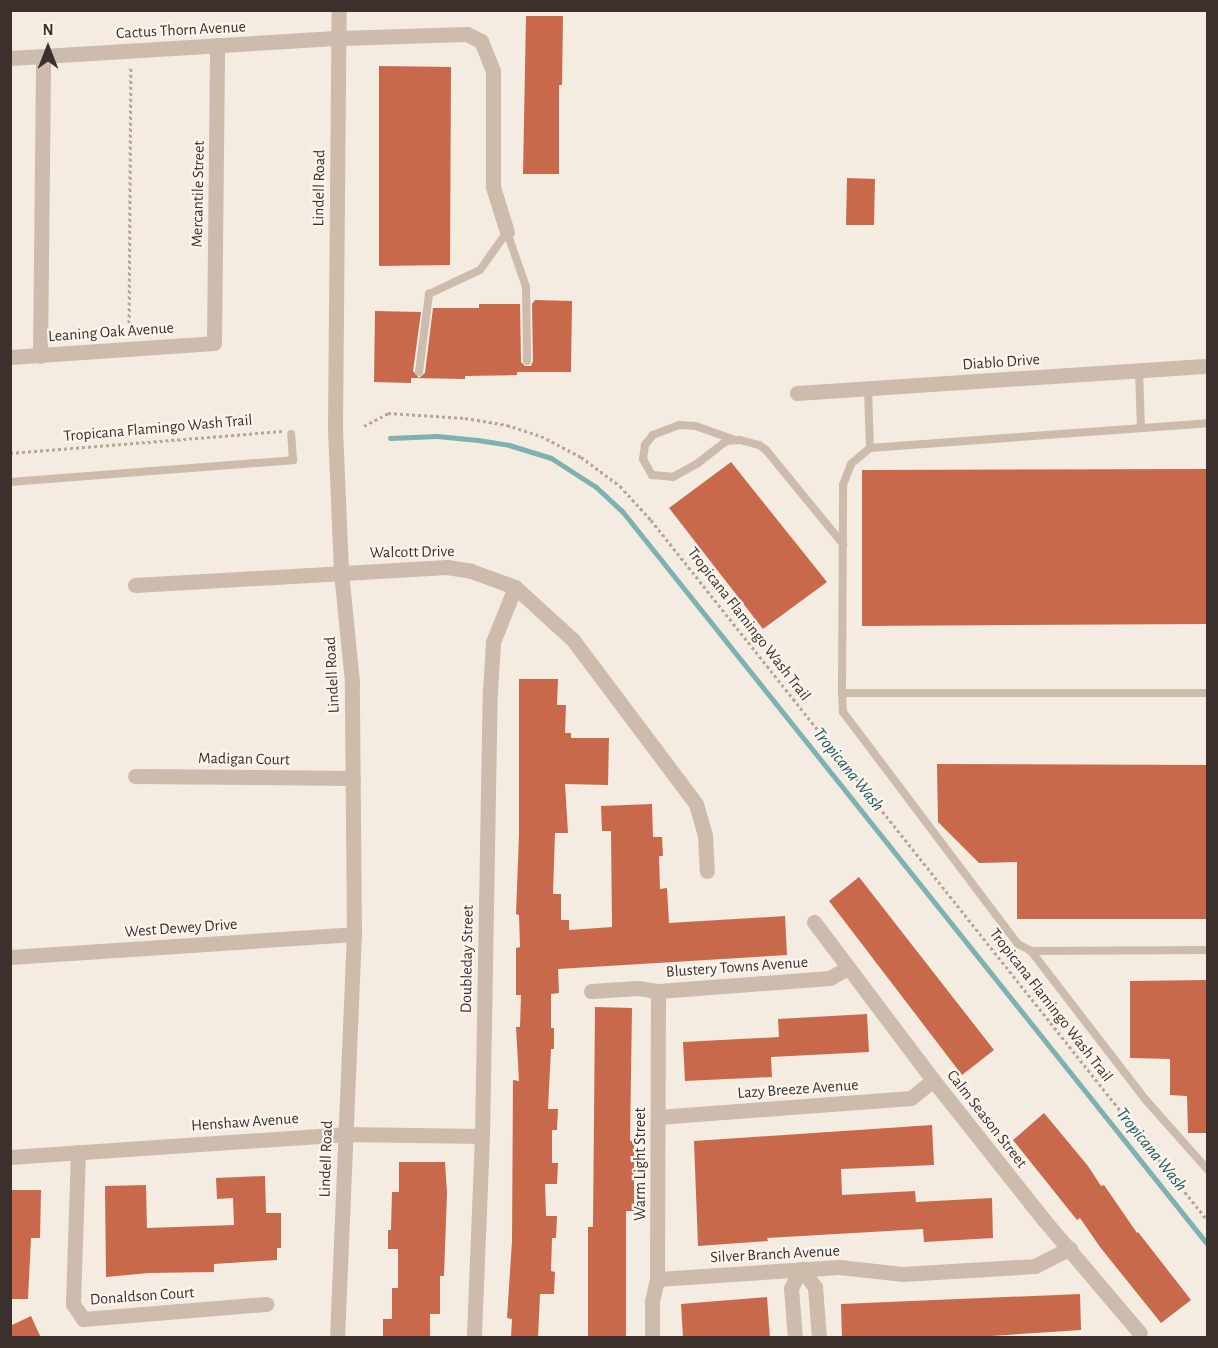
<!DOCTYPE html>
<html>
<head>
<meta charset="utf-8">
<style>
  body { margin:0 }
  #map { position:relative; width:1218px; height:1348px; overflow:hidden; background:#f4ebe1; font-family:"Alegreya Sans",sans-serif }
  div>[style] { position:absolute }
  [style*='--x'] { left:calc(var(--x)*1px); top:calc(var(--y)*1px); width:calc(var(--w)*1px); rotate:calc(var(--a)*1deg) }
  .stream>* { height:5px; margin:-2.5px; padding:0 2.5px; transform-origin:2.5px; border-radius:2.5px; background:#7fb0b2 }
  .building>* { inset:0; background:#c8694b }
  .path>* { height:3px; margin-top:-1.5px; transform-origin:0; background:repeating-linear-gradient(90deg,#b9a596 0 3px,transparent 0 6px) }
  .service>* { height:8px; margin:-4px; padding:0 4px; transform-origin:4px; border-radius:4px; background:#cdbbac }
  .minor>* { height:15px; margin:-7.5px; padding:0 7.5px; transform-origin:7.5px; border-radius:7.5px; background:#cdbbac }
  .tertiary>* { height:15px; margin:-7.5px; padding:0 7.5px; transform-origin:7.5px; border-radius:7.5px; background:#cdbbac }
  span { translate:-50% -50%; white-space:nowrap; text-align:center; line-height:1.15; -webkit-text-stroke:4.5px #fbf5ee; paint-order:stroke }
  .street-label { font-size:16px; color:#3b302b }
  .water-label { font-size:18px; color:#1f5a5e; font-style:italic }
  .frame { position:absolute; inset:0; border:12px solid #3b302b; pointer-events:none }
  .north { position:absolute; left:18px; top:18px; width:60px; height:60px; -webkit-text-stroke:4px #fbf5ee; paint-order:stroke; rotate:0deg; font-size:16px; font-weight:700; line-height:24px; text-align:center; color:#3b302b }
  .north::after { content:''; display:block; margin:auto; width:21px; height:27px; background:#3b302b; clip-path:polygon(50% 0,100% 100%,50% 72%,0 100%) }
</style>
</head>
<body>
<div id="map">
  <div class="stream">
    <i style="--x:390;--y:438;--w:47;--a:-2.4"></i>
    <i style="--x:437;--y:436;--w:41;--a:5.6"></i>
    <i style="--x:478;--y:440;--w:31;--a:9"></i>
    <i style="--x:509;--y:445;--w:44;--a:17.2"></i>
    <i style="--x:551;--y:458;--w:54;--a:32.8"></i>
    <i style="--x:596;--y:487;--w:35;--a:43"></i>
    <i style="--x:622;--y:511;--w:939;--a:51.4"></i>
  </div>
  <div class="building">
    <i style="clip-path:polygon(526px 16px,563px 16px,562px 85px,559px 85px,559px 174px,523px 174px)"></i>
    <i style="clip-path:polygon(379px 66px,451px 67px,450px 265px,379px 266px)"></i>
    <i style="clip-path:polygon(847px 178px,875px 179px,874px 225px,846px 225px)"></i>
    <i style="clip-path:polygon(535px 300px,572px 301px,571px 372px,517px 372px,517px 375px,465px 376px,465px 379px,411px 378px,411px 383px,374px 382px,375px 311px,421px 312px,413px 371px,419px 378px,425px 373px,433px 308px,479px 308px,479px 304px,520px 304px,521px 362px,525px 366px,531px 366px,533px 361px,532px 304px)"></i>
    <i style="clip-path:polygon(731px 462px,827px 582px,763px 629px,669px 508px)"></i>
    <i style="clip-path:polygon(1208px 469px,1208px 624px,862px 626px,862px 470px)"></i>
    <i style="clip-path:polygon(519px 679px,558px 679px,557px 705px,566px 705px,565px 733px,571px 733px,571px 738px,609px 738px,608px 785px,565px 784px,568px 833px,555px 833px,553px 894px,561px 894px,561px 920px,569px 920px,569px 930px,612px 927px,611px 831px,602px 831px,601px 806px,652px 804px,653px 837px,662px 837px,663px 856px,659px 856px,660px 889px,667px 888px,669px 923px,785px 916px,787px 955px,558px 969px,559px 993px,551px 994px,551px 1028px,554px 1028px,554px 1049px,551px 1049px,548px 1109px,558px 1109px,557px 1130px,552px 1130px,552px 1163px,558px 1163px,557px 1184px,545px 1184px,546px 1216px,557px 1216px,556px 1238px,552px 1238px,551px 1271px,555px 1272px,554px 1294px,540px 1294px,538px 1338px,511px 1338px,512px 1319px,507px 1318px,512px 1241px,513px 1080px,519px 1081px,516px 1027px,520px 1027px,521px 995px,516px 995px,516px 948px,520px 947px,519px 915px,516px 914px,519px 834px)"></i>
    <i style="clip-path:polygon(937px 764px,1208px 765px,1208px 919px,1017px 919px,1017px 862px,979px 863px,938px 822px)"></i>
    <i style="clip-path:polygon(859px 877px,994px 1050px,962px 1075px,829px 901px)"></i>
    <i style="clip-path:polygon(1208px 980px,1208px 1133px,1188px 1133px,1187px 1096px,1170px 1095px,1170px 1059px,1130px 1058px,1130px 981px)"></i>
    <i style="clip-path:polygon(595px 1007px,632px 1008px,630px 1141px,634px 1141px,634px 1211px,626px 1211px,626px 1338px,588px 1338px,588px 1227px,593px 1227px)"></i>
    <i style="clip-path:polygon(867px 1014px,869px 1052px,771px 1057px,772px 1077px,685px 1081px,683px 1042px,779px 1037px,778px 1019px)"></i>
    <i style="clip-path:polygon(1044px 1113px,1088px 1166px,1101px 1186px,1104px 1185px,1137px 1233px,1138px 1232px,1191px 1300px,1161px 1323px,1100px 1247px,1080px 1218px,1077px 1220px,1013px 1140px)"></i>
    <i style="clip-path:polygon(932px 1125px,934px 1165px,841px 1169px,842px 1195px,915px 1191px,916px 1202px,992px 1198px,993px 1238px,924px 1242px,923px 1229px,767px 1238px,768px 1241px,698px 1246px,694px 1141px)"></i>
    <i style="clip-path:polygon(399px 1162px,445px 1162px,447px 1193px,444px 1276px,440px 1276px,440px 1314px,430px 1314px,430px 1338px,383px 1338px,383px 1319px,392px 1319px,392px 1288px,398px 1288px,398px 1249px,388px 1249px,388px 1230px,391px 1230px,392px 1192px,399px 1192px)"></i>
    <i style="clip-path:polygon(265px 1176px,266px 1213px,281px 1213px,281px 1248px,277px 1248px,277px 1260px,214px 1264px,214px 1272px,149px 1273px,106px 1277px,105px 1186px,146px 1185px,147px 1228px,234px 1225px,233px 1198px,217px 1199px,216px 1178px)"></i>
    <i style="clip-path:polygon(10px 1190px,41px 1190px,40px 1238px,31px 1238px,28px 1299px,10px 1299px)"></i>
    <i style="clip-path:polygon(1080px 1294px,1081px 1330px,961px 1338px,842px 1338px,841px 1304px)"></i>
    <i style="clip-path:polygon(767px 1297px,770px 1338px,683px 1338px,681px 1304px)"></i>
    <i style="clip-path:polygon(31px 1316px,41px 1338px,10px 1338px,10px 1326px)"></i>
  </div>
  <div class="path">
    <i style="--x:129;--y:335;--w:269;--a:-89.6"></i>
    <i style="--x:364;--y:426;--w:27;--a:-28"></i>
    <i style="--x:388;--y:413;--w:77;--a:3.7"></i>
    <i style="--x:465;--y:418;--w:43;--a:9.5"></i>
    <i style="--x:507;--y:425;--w:36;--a:18"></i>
    <i style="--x:541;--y:436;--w:45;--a:27.7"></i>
    <i style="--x:581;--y:457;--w:49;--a:36.6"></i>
    <i style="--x:620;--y:486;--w:46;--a:47.6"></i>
    <i style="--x:651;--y:520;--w:895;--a:51.53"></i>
    <i style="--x:10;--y:453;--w:273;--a:-4.6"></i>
  </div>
  <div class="service">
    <i style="--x:507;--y:232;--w:58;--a:70.9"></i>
    <i style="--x:526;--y:287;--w:74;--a:89.2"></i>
    <i style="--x:1139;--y:371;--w:56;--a:88"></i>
    <i style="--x:419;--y:372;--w:79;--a:-82.7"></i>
    <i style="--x:429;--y:294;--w:56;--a:-25.2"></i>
    <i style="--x:480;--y:270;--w:47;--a:-54.6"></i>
    <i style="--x:868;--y:389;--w:59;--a:88.1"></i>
    <i style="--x:735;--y:440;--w:41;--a:-160.3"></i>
    <i style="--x:696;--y:426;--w:17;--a:-177"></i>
    <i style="--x:679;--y:425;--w:28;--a:159"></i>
    <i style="--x:653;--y:435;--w:13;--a:129"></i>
    <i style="--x:645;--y:445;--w:14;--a:98"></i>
    <i style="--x:643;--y:459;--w:18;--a:61"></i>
    <i style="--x:652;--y:475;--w:21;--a:5"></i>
    <i style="--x:673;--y:477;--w:29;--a:-29"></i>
    <i style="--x:698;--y:463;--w:36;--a:-38"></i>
    <i style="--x:726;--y:441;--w:14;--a:-4"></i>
    <i style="--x:740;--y:440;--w:20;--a:15"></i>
    <i style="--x:759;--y:445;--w:9;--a:36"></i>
    <i style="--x:766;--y:450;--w:122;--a:50.7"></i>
    <i style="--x:10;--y:482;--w:284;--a:-4.4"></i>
    <i style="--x:293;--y:460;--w:26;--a:-94"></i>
    <i style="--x:842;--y:693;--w:208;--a:-89.7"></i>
    <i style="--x:843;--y:485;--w:22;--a:-69"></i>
    <i style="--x:851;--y:464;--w:25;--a:-40"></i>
    <i style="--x:870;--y:448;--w:339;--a:-4.2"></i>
    <i style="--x:1208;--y:693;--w:366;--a:180"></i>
    <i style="--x:842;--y:693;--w:19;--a:87"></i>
    <i style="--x:843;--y:712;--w:291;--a:53"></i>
    <i style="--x:1018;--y:944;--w:15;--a:28"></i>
    <i style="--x:1031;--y:951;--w:177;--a:-0.3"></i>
    <i style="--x:1031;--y:951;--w:187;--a:52.4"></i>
    <i style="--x:1145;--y:1099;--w:95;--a:48.4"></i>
  </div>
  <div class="minor">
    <i style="--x:10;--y:58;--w:330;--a:-3.5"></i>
    <i style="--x:339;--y:38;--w:128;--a:-1.8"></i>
    <i style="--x:467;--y:34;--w:16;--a:27"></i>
    <i style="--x:481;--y:41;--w:32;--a:68"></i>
    <i style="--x:493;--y:71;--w:116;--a:90"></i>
    <i style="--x:493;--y:187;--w:47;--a:72.7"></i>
    <i style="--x:40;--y:356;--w:300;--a:-89.4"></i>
    <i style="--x:10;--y:357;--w:204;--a:-3.9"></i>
    <i style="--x:214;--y:343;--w:298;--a:-89.4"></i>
    <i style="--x:797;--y:393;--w:412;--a:-3.8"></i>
    <i style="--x:135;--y:585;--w:313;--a:-3.3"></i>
    <i style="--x:447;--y:567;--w:24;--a:9"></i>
    <i style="--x:471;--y:571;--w:47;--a:20"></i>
    <i style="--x:515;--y:587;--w:79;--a:42.4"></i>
    <i style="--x:573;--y:640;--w:205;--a:53.1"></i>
    <i style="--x:696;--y:804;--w:33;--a:74"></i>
    <i style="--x:705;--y:836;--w:35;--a:87"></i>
    <i style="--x:135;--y:776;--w:218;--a:0.5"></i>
    <i style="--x:814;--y:922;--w:198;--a:53"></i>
    <i style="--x:933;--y:1080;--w:179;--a:51.6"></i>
    <i style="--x:1044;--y:1220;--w:148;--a:49.7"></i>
    <i style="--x:10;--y:957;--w:345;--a:-3.8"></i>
    <i style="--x:591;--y:991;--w:47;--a:-3.7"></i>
    <i style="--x:638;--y:988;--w:20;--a:9"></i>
    <i style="--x:658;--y:991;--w:172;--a:-4.3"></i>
    <i style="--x:830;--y:978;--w:20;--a:-30"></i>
    <i style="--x:658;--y:1117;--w:254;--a:-4.3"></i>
    <i style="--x:911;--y:1098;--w:28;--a:-39"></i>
    <i style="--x:78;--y:1152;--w:152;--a:91.9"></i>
    <i style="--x:73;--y:1304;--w:18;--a:56"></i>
    <i style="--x:83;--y:1319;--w:184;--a:-4.7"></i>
    <i style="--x:10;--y:1157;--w:335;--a:-3.9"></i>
    <i style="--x:344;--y:1134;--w:138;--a:0.8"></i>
    <i style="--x:657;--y:1279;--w:182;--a:-3.8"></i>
    <i style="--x:839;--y:1267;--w:63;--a:6.3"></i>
    <i style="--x:902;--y:1274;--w:133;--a:-3.4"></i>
    <i style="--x:1035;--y:1266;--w:39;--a:-27"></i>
    <i style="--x:474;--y:1335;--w:199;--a:-87.7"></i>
    <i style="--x:482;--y:1136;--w:445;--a:-89"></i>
    <i style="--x:490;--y:691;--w:49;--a:-86.5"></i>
    <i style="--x:493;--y:642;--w:59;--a:-68.2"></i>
    <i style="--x:652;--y:1338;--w:37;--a:-90"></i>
    <i style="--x:652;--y:1301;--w:23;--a:-77"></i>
    <i style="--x:657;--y:1279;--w:288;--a:-89.8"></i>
    <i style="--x:795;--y:1338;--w:50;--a:-94.6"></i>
    <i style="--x:791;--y:1288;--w:21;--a:-62"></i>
    <i style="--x:801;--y:1269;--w:23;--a:52"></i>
    <i style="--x:815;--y:1287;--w:51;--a:85.5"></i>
  </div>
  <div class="tertiary">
    <i style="--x:337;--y:1338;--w:404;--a:-87.6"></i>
    <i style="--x:354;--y:934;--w:252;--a:-90.5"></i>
    <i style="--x:352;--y:682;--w:111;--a:-95.7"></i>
    <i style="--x:341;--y:572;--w:145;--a:-92.4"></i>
    <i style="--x:335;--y:427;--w:417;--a:-89.5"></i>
  </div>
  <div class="street-label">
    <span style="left:181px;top:30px;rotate:-3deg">Cactus Thorn Avenue</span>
    <span style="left:319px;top:188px;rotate:-89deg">Lindell Road</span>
    <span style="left:198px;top:194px;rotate:-89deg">Mercantile Street</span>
    <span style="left:111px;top:332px;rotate:-4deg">Leaning Oak Avenue</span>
    <span style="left:1001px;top:362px;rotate:-4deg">Diablo Drive</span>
    <span style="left:158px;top:428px;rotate:-5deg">Tropicana Flamingo Wash Trail</span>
    <span style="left:412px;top:552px;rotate:-1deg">Walcott Drive</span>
    <span style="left:749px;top:624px;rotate:52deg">Tropicana Flamingo Wash Trail</span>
    <span style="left:332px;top:675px;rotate:-93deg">Lindell Road</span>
    <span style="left:244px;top:759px;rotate:1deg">Madigan Court</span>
    <span style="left:181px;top:928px;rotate:-4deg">West Dewey Drive</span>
    <span style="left:467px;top:959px;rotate:-89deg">Doubleday Street</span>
    <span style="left:737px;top:967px;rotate:-4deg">Blustery Towns Avenue</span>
    <span style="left:1051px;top:1005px;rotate:52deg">Tropicana Flamingo Wash Trail</span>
    <span style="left:798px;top:1089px;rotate:-4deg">Lazy Breeze Avenue</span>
    <span style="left:987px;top:1119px;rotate:52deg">Calm Season Street</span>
    <span style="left:245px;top:1122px;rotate:-4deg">Henshaw Avenue</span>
    <span style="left:326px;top:1159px;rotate:-88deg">Lindell Road</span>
    <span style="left:640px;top:1164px;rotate:-90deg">Warm Light Street</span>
    <span style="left:775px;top:1254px;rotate:-3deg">Silver Branch Avenue</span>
    <span style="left:142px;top:1296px;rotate:-4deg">Donaldson Court</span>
  </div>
  <div class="water-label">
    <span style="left:848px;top:770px;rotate:51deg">Tropicana Wash</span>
    <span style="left:1151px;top:1150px;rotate:51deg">Tropicana Wash</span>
  </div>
  <div class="frame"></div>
  <div class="north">N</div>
</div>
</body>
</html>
